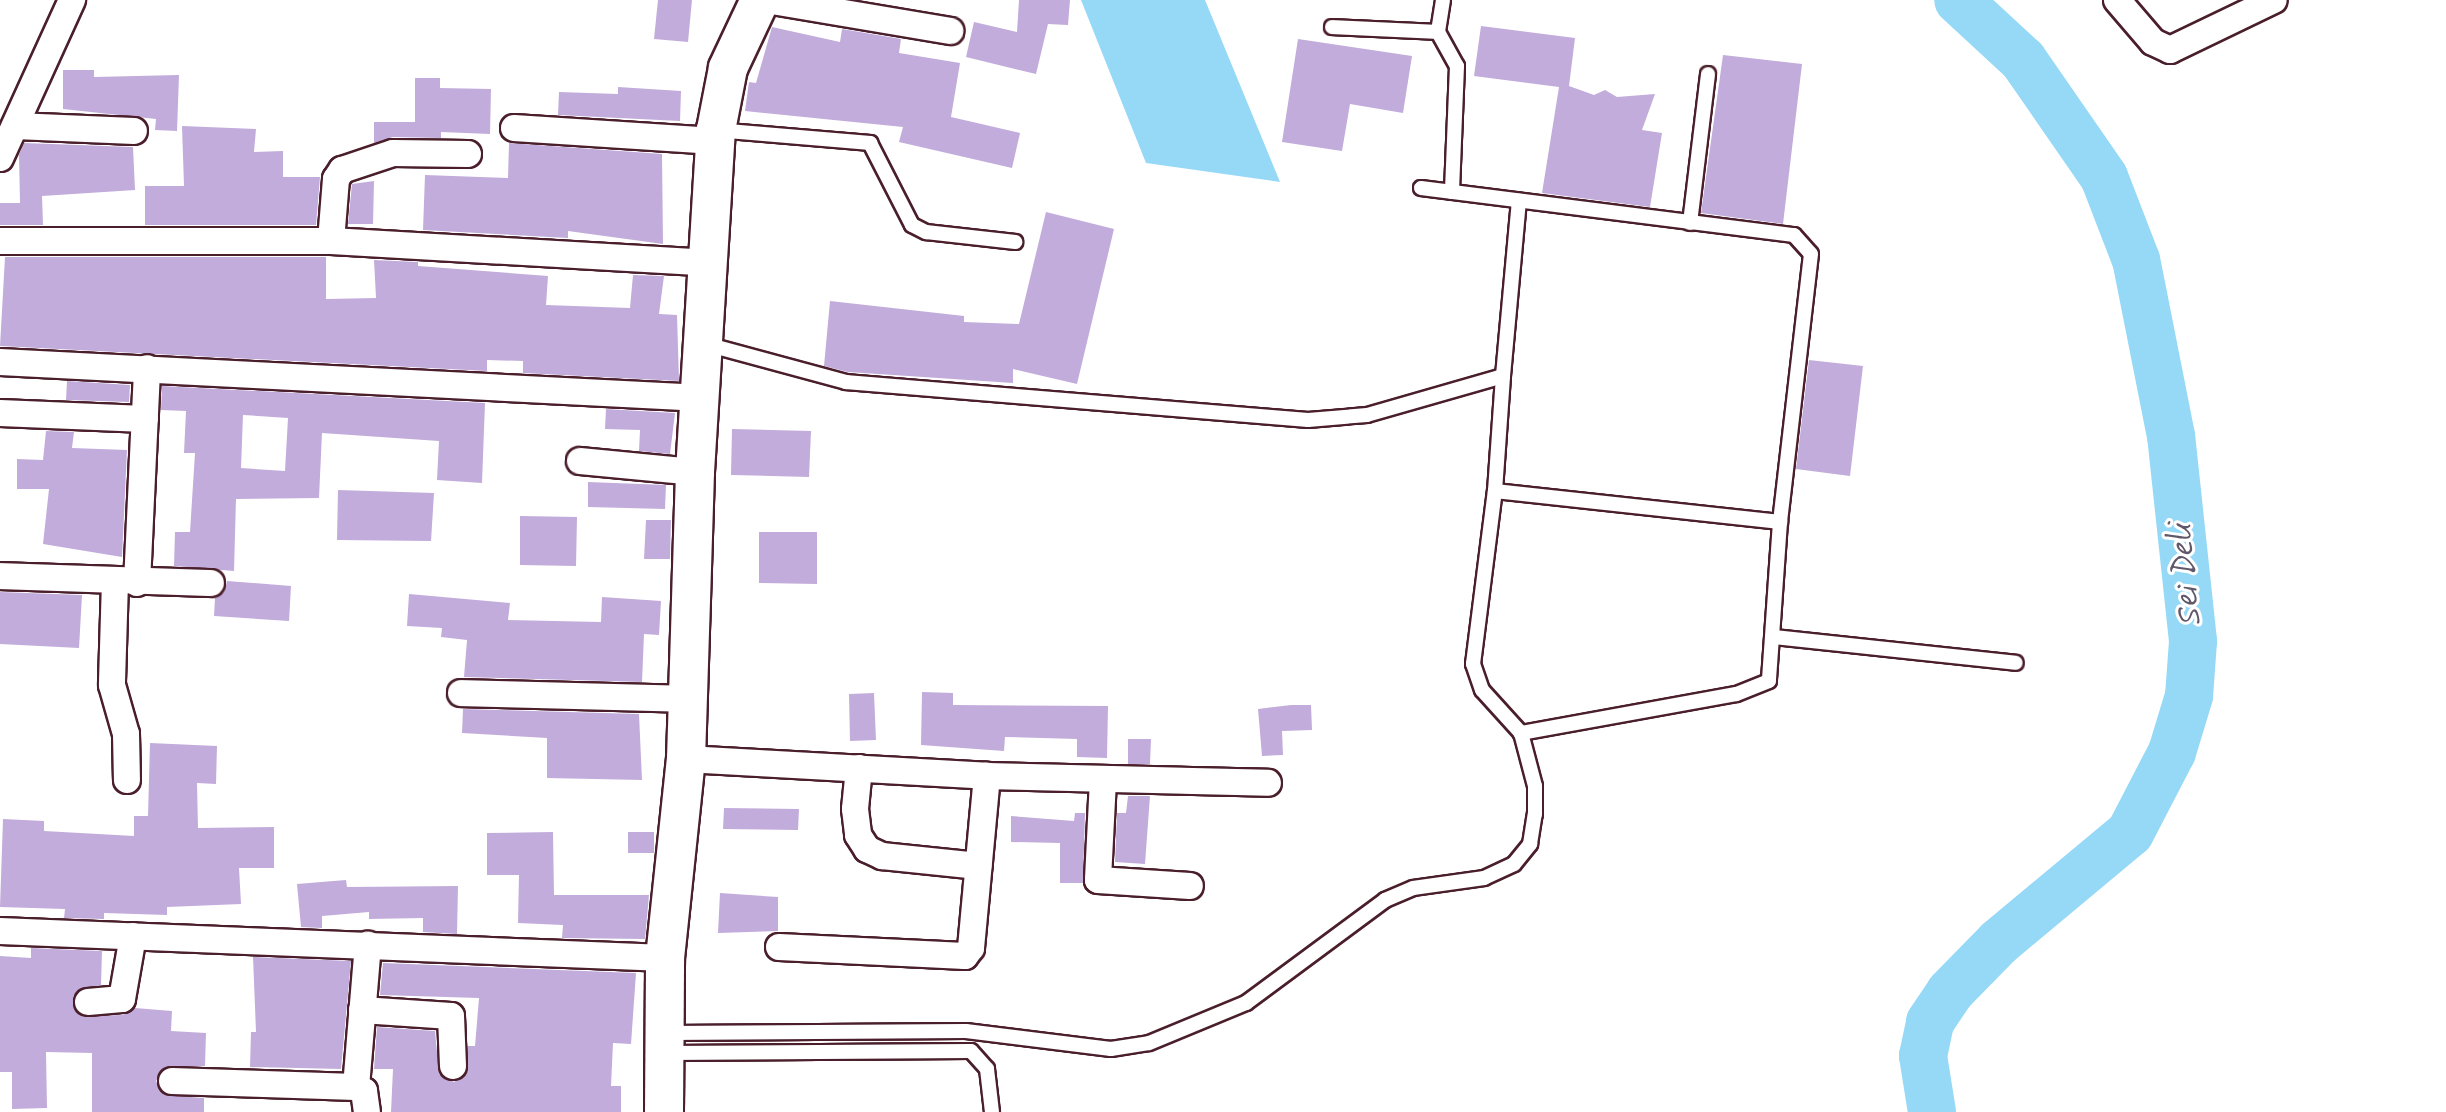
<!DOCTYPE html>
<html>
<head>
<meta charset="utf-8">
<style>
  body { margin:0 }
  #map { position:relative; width:2446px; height:1112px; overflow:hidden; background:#fff; font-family:Mynerve,sans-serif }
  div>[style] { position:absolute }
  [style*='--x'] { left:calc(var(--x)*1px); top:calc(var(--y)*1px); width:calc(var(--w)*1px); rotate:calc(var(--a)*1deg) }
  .water>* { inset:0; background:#95d9f7 }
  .river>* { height:48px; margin:-24px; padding:0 24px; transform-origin:24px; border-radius:24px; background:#95d9f7 }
  .building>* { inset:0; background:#c2acdb }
  .roads { filter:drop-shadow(2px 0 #4a1f2b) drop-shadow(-2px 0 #4a1f2b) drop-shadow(0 2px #4a1f2b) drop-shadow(0 -2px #4a1f2b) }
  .service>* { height:14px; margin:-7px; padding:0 7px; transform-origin:7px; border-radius:7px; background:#fff }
  .minor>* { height:26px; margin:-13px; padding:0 13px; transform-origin:13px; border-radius:13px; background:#fff }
  .secondary>* { height:38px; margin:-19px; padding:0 19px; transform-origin:19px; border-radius:19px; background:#fff }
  span { translate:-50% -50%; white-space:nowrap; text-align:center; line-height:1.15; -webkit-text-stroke:6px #fff; paint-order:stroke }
  .water-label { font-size:32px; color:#605768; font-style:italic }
</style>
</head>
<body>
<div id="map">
  <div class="water">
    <i style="clip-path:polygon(1081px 0,1205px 0,1280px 182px,1146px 163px)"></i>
  </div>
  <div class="river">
    <i style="--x:1932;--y:1112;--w:57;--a:-99.1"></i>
    <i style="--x:1923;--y:1056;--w:35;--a:-78"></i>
    <i style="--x:1930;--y:1022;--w:36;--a:-56"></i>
    <i style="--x:1950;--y:992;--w:70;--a:-45.6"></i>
    <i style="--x:1999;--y:942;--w:170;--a:-39.8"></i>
    <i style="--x:2130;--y:833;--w:91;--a:-62.6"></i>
    <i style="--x:2172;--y:752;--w:59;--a:-73.1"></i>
    <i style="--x:2189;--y:696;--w:55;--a:-85.8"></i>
    <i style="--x:2193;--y:641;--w:206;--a:-96.1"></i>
    <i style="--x:2171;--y:436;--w:179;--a:-101.2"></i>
    <i style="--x:2136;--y:260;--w:89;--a:-111.1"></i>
    <i style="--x:2104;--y:177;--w:142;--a:-124.7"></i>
    <i style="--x:2023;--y:60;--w:88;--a:-137.3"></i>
  </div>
  <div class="building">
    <i style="clip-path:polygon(658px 0,692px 0,688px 42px,654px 39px)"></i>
    <i style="clip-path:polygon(1019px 0,1070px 0,1068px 25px,1048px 24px,1036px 74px,966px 57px,974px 22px,1017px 32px)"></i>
    <i style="clip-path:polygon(1481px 26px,1575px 38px,1569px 86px,1594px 95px,1605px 90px,1617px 97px,1655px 94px,1642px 130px,1662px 133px,1650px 207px,1542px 193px,1559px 87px,1474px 76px)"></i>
    <i style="clip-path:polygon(772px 27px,840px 42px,842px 29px,901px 39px,899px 53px,960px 63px,951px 117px,1020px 133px,1012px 168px,899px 142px,903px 127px,745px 111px,749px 82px,756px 83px)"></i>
    <i style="clip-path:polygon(1298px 39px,1412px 56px,1403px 113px,1350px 104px,1342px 151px,1282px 142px)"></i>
    <i style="clip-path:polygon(1723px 55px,1802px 64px,1783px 224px,1701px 213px)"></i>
    <i style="clip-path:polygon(63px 70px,94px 70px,94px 77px,179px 75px,177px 131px,155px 130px,156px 119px,63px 109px)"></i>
    <i style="clip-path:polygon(415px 78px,440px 78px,440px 88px,491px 89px,490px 134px,441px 132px,441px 138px,393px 137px,374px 143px,374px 122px,415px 122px)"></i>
    <i style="clip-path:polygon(618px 87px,681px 91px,680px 121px,558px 115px,559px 92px,618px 94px)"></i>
    <i style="clip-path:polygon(182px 126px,256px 129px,254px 152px,283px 151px,283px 177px,320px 177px,316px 225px,145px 225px,145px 186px,184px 186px)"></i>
    <i style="clip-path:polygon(24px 143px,133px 147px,135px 190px,42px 196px,43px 225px,0 225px,0 203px,20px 203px,19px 155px)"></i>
    <i style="clip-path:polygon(509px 143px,662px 154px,663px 244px,568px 231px,568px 238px,423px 230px,425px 175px,508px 178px)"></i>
    <i style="clip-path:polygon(374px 181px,373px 224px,348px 224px,352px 184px)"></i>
    <i style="clip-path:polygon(1046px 212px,1114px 229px,1077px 384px,1013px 369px,1013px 383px,848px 372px,824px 366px,830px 301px,964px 316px,964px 322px,1019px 324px)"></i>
    <i style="clip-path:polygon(5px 257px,326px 257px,326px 299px,376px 298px,374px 260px,418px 262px,418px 266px,548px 276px,546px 305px,630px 308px,633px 275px,664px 276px,659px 314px,677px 315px,679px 381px,523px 373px,523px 361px,487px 360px,487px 371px,0 346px)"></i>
    <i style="clip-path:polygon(1809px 360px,1863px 366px,1850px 476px,1796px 469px)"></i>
    <i style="clip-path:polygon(67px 381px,130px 385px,129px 402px,66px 400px)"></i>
    <i style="clip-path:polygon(evenodd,162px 386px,485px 403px,482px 483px,437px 480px,439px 441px,322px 433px,319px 498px,236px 499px,234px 571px,174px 566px,175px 532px,190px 532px,195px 453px,184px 453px,186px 411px,161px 410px,162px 386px,243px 415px,288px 418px,285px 471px,241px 468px,243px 415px)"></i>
    <i style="clip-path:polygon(606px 409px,675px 413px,670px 454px,639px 451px,640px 430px,605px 429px)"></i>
    <i style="clip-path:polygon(732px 429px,811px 431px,809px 477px,731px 475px)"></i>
    <i style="clip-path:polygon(46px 431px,74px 432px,72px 448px,127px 450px,122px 557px,43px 544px,49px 489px,17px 489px,17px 459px,43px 460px)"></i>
    <i style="clip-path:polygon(588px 482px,666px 485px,665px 509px,588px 507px)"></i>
    <i style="clip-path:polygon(338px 490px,434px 493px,431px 541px,337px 540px)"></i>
    <i style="clip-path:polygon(520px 516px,577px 517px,576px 566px,520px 565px)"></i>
    <i style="clip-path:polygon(646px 520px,671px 520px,670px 559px,644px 559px)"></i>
    <i style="clip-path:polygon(759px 532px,817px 532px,817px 584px,759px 583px)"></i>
    <i style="clip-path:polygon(227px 581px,291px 586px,289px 621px,214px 616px,215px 598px,224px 592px)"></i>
    <i style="clip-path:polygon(0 592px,82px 595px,79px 648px,0 644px)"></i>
    <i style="clip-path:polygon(409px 594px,510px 603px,508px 620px,601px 622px,602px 597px,661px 601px,659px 635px,644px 634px,642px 682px,464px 677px,467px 640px,441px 637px,442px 628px,407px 626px)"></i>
    <i style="clip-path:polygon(922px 692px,953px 693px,953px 705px,1108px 706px,1107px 758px,1077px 757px,1077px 739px,1005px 737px,1004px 751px,921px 745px)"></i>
    <i style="clip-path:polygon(874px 693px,876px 740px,850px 741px,849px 694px)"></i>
    <i style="clip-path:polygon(1291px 705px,1311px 705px,1312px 730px,1282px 731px,1283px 755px,1262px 756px,1258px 709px)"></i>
    <i style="clip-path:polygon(463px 709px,639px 714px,642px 780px,547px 778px,547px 738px,462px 733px)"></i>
    <i style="clip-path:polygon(1128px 739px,1151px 739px,1150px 764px,1128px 764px)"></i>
    <i style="clip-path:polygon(150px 743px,217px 746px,216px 784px,197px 783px,198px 828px,274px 827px,274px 868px,239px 868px,241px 904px,167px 907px,167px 915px,104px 913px,104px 919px,64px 918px,65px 909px,0 907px,3px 819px,44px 821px,44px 831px,134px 836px,134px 816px,148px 816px)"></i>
    <i style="clip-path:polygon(1128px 796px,1150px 796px,1145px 864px,1115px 862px,1117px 813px,1126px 813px)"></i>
    <i style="clip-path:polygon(724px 808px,799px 809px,798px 830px,723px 829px)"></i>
    <i style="clip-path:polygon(1075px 813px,1085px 813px,1083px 883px,1060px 883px,1060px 843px,1011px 842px,1011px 816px,1074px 821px)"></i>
    <i style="clip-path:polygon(553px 832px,554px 895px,649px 895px,645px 939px,562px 938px,563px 925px,518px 923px,519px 875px,487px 875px,487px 833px)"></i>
    <i style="clip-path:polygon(628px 832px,654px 832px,654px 853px,628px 853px)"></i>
    <i style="clip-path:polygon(346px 880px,347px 887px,458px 886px,457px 934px,423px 932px,423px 918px,369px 919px,369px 912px,322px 916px,322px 928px,301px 927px,297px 884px)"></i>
    <i style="clip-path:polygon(720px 893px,778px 897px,778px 931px,718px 933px)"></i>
    <i style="clip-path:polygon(31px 948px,102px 951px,101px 985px,80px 989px,73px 996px,81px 1016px,123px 1015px,135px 1008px,172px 1011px,171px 1031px,206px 1033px,205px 1066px,165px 1067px,156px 1081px,164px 1095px,204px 1098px,204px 1112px,92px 1112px,92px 1053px,46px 1052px,47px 1108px,12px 1109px,12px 1072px,0 1072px,0 956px,31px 958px)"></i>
    <i style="clip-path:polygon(253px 957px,351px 961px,341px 1069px,250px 1067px,251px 1032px,256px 1032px)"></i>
    <i style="clip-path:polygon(383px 963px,636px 973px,631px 1044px,613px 1043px,611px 1086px,621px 1086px,621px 1112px,391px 1112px,393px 1069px,374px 1069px,377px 1027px,435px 1031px,439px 1074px,454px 1082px,467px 1074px,468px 1046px,475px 1046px,479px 998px,380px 995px)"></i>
  </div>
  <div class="roads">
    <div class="service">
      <i style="--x:1443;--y:0;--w:32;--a:99"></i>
      <i style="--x:1438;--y:32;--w:39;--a:61"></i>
      <i style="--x:1457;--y:66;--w:126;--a:92.3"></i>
      <i style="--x:1332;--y:27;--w:106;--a:2.7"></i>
      <i style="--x:716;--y:130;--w:155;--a:4.8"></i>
      <i style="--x:870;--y:143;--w:92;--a:62.9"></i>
      <i style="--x:912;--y:225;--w:16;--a:27"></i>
      <i style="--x:926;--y:232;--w:90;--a:6.4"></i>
      <i style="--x:1421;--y:188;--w:376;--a:7.2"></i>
      <i style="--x:1794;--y:235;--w:25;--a:48"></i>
      <i style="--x:1811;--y:254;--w:270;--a:96.6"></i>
      <i style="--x:1780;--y:522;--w:159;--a:94"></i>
      <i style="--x:1769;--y:681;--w:35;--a:158"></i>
      <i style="--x:1736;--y:694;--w:219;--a:169.7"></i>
      <i style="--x:1690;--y:223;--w:150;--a:-83.1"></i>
      <i style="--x:1503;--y:376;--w:176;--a:-84.8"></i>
      <i style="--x:1495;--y:491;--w:287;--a:6.2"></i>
      <i style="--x:1774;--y:637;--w:243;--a:6.1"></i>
      <i style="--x:668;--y:1033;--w:298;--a:-0.4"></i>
      <i style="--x:966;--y:1031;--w:146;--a:7.1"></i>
      <i style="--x:1111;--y:1049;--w:38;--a:-9"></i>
      <i style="--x:1149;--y:1043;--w:105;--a:-22.4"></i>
      <i style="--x:1246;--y:1003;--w:173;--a:-36.5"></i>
      <i style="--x:1385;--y:900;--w:30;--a:-23"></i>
      <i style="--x:1413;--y:888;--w:72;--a:-8"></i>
      <i style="--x:1484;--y:878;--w:33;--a:-25"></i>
      <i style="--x:1514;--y:864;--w:26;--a:-51"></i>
      <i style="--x:1530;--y:844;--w:30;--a:-81"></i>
      <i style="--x:1535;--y:814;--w:28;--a:-90"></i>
      <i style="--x:1535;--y:786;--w:55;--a:-104.8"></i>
      <i style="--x:1521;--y:733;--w:58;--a:-132.2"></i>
      <i style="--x:1482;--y:690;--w:28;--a:-109"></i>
      <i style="--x:1473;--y:664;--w:174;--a:-82.8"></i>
      <i style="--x:1495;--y:491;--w:115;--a:-86"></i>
      <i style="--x:1503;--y:376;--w:141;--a:164"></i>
      <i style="--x:1367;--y:415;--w:59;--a:175.2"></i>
      <i style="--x:1308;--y:420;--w:464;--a:-175.3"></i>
      <i style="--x:846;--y:382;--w:145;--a:-164.8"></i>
      <i style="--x:668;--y:1053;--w:303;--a:-0.4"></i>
      <i style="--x:971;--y:1051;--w:24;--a:48"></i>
      <i style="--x:987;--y:1069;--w:43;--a:83.4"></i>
    </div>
    <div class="minor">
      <i style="--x:767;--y:0;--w:186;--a:9.6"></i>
      <i style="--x:2117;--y:0;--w:55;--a:49.4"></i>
      <i style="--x:2153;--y:42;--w:19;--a:25"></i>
      <i style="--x:2170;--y:50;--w:115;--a:-25.7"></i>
      <i style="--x:15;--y:126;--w:119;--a:2.4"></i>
      <i style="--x:514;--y:128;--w:201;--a:3.7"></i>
      <i style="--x:0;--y:158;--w:174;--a:-65.5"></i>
      <i style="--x:0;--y:241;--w:331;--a:0"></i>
      <i style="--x:331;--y:241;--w:380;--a:3.3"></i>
      <i style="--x:331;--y:241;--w:62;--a:-85.4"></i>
      <i style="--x:336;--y:179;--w:11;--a:-56"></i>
      <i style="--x:342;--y:170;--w:54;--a:-18.4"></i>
      <i style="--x:393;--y:153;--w:75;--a:0.8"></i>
      <i style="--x:0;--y:362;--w:703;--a:2.94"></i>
      <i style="--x:0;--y:413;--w:145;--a:2.4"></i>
      <i style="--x:580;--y:461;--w:116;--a:5.5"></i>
      <i style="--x:0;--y:576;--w:211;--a:1.9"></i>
      <i style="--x:115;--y:581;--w:104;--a:91.7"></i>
      <i style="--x:112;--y:685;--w:51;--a:74.1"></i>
      <i style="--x:126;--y:734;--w:46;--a:88.8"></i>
      <i style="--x:137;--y:583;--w:215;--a:-87.3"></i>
      <i style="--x:461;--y:693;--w:228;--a:1.5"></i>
      <i style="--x:686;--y:759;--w:301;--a:3.2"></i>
      <i style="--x:987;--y:776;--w:281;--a:1.4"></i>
      <i style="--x:859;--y:768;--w:41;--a:95.6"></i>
      <i style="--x:855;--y:809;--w:26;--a:83"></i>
      <i style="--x:858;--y:835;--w:17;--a:57"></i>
      <i style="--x:867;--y:849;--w:17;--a:25"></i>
      <i style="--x:882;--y:856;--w:97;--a:5.9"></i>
      <i style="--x:1103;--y:780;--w:100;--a:92.9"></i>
      <i style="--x:1098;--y:880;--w:92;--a:3.7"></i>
      <i style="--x:0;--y:931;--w:666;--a:2.33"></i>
      <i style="--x:779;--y:947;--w:186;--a:2.8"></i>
      <i style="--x:965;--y:956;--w:10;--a:-53"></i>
      <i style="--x:971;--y:948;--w:173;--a:-84.7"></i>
      <i style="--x:88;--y:1002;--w:34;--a:-5"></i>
      <i style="--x:122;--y:999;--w:64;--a:-80.1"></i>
      <i style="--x:362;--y:1010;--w:89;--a:3.9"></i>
      <i style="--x:451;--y:1016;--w:50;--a:87.7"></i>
      <i style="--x:172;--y:1081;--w:184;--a:1.9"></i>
      <i style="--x:356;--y:1087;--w:9;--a:27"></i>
      <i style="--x:364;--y:1091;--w:21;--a:82"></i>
      <i style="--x:356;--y:1087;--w:143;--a:-85.2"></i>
    </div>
    <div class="secondary">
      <i style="--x:664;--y:1112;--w:154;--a:-89.6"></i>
      <i style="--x:665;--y:958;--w:200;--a:-84"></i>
      <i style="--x:686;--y:759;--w:287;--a:-88.2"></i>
      <i style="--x:695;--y:472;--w:343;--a:-86.5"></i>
      <i style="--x:716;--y:130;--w:63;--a:-79"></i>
      <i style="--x:728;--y:68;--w:75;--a:-64.8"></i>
    </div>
  </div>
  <div class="water-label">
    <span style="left:2186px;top:575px;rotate:-96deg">Sei Deli</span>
  </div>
</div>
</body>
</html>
